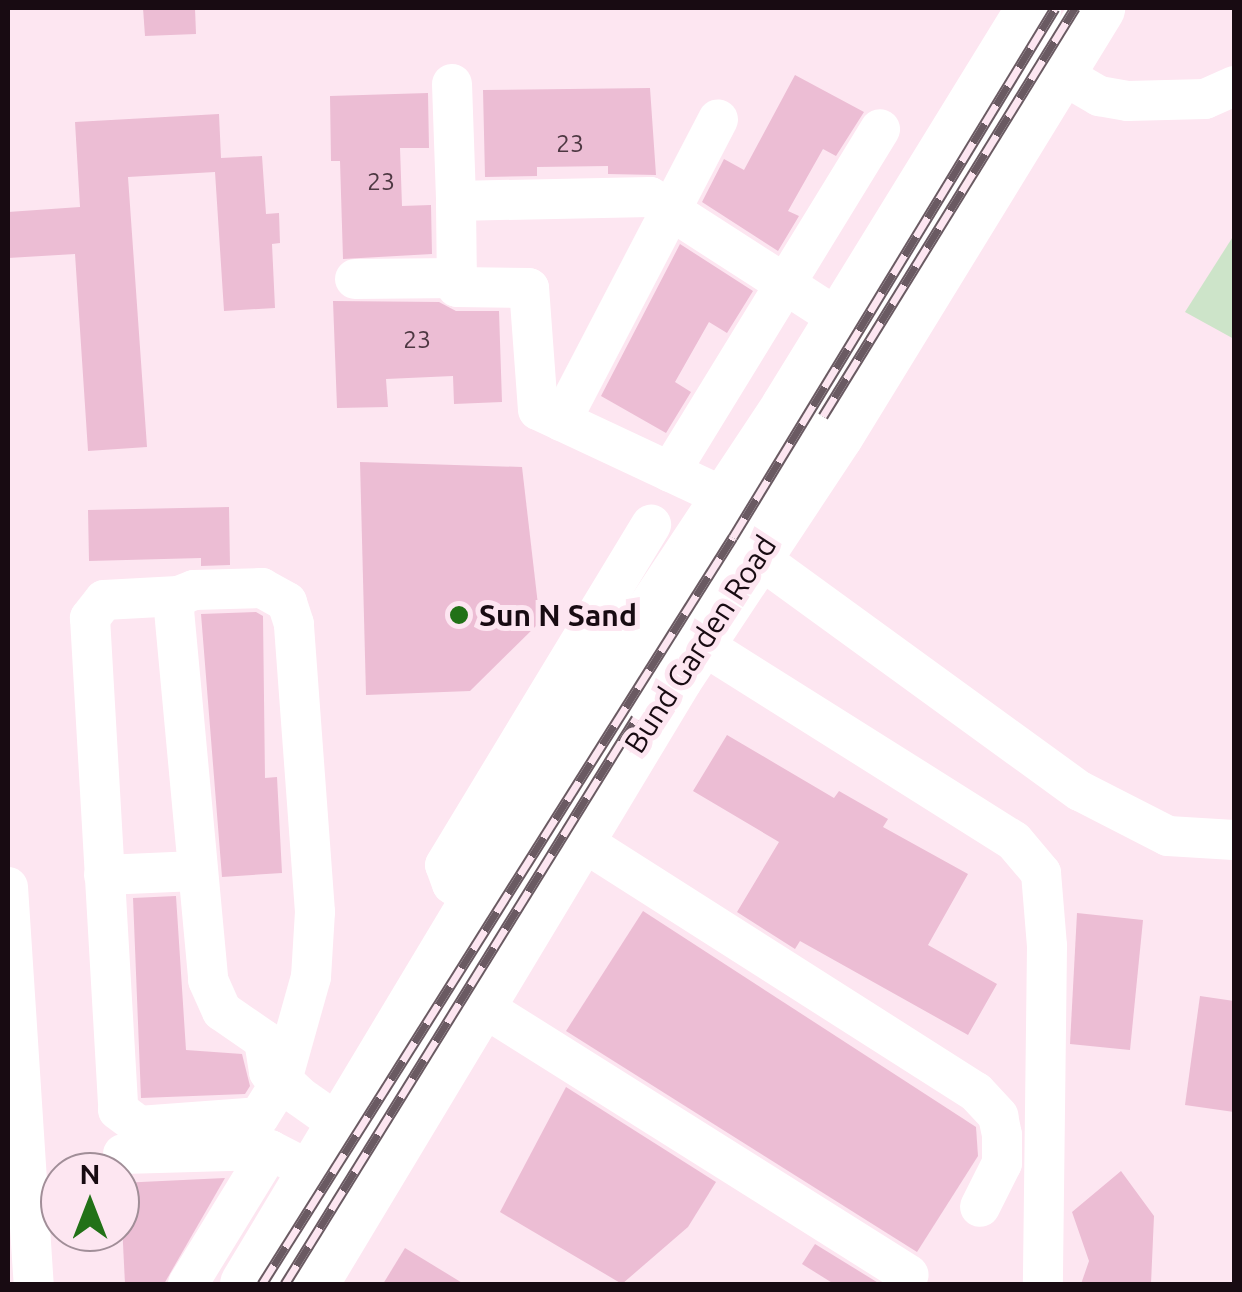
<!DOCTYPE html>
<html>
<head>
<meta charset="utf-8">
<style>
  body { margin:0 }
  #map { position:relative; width:1242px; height:1292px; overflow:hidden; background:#fde6f1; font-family:Ubuntu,sans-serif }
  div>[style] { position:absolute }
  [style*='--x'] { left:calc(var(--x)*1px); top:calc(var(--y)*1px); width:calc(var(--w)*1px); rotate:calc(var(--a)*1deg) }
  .green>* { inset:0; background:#cde4c9 }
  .building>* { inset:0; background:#ecbdd4 }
  .minor>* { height:40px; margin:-20px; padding:0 20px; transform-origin:20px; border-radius:20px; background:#fff }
  .highway>* { height:55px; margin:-27.5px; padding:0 27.5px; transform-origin:27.5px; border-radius:27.5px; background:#fff }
  .rail>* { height:11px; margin-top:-5.5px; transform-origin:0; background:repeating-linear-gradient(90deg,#fde6f1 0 22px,#6a5a62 0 44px); box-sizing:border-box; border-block:2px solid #6a5a62 }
  .dots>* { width:28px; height:28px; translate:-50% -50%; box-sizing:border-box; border:5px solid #fde6f1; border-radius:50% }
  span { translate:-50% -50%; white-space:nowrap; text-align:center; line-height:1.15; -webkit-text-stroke:10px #fde6f1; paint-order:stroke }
  .number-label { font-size:25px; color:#4d3842 }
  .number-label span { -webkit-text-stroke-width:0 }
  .poi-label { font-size:30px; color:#180b12; font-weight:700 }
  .left { translate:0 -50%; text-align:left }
  .street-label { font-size:30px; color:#180b12 }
  .frame { position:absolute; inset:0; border:10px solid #180b12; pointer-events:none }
  .north { position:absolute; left:40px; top:1152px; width:100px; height:100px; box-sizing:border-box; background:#fde6f1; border:2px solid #a18e98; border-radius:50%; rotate:0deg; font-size:28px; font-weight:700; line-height:40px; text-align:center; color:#180b12 }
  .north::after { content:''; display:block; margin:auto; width:35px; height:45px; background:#227117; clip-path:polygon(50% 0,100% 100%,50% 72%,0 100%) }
</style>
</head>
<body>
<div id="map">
  <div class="green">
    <i style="clip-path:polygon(1234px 235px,1234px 339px,1185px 312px)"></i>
  </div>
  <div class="building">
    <i style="clip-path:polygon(143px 8px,195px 8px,196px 34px,145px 36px)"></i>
    <i style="clip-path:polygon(795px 75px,864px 112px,836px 156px,823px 149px,788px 211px,799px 216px,778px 251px,702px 202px,724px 159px,744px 170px)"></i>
    <i style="clip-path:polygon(650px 88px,656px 175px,608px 174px,608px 166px,537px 167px,537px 176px,485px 177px,483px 90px)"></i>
    <i style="clip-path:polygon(428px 93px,429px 148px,400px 148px,402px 206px,431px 205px,432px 254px,343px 259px,340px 161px,331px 161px,330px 96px)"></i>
    <i style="clip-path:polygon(219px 114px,221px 158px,262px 156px,266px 214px,279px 213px,280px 243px,272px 244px,275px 308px,224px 311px,215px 172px,128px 177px,147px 447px,88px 451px,75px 254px,8px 258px,8px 212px,80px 207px,75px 122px)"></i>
    <i style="clip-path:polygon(680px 244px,753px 291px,727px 333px,709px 322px,675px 382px,691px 392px,666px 433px,601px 396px)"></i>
    <i style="clip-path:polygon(333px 301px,439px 302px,456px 311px,499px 311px,502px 402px,454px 404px,453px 376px,386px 379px,388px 407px,337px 408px)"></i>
    <i style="clip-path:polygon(360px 462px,522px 467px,540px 622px,470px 691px,366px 695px)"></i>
    <i style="clip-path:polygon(229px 507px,230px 565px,201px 566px,201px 558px,89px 561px,88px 510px)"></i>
    <i style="clip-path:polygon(256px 612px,263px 616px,265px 778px,277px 777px,282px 873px,222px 877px,201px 614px)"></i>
    <i style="clip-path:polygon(727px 735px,834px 798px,839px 791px,888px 819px,883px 827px,968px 874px,928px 945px,997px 984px,968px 1035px,800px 941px,795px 949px,737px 912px,779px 842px,693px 791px)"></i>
    <i style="clip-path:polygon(176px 896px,186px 1050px,242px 1054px,250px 1086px,245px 1094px,141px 1098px,133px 898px)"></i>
    <i style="clip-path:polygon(643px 911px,976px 1127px,978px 1156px,917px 1252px,566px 1031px)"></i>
    <i style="clip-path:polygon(1077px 913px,1143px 920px,1130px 1050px,1070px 1044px)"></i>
    <i style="clip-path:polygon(1200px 996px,1234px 1001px,1234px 1112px,1185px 1105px)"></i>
    <i style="clip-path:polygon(566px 1087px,716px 1182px,688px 1227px,622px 1284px,500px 1212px)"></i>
    <i style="clip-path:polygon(1121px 1171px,1154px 1216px,1151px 1284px,1081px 1284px,1089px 1261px,1072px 1212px)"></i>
    <i style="clip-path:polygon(225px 1178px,164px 1284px,125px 1284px,120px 1183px)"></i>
    <i style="clip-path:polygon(815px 1244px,880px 1284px,834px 1284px,802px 1264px)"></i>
    <i style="clip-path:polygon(405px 1248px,464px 1284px,383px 1284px)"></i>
  </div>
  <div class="minor">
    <i style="--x:1058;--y:72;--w:48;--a:30.3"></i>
    <i style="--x:1099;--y:96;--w:29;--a:10"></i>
    <i style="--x:1128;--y:101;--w:77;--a:-1.5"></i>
    <i style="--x:1205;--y:99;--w:32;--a:-24"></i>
    <i style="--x:452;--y:84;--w:117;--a:88"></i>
    <i style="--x:355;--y:279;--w:102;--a:-0.6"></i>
    <i style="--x:561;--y:421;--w:340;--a:-62.5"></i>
    <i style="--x:670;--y:472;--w:402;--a:-58.5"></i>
    <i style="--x:724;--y:497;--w:205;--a:-154.9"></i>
    <i style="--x:538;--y:410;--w:122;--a:-94.2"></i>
    <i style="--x:529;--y:288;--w:72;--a:-179.2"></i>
    <i style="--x:457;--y:287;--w:86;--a:-90.7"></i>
    <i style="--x:456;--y:201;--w:194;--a:-1.2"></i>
    <i style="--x:650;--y:197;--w:227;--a:32.8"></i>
    <i style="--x:756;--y:556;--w:400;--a:36"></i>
    <i style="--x:1080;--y:791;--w:99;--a:27.1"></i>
    <i style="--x:1168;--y:836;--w:66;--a:3.5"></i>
    <i style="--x:178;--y:596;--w:74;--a:176.9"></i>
    <i style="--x:104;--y:600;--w:23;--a:128"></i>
    <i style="--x:90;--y:618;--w:493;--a:86.7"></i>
    <i style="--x:118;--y:1110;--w:26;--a:37"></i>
    <i style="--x:139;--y:1126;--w:120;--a:-4.3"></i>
    <i style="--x:259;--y:1117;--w:44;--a:-58.1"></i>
    <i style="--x:282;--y:1080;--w:107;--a:-74.3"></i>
    <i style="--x:311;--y:977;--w:65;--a:-86.5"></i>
    <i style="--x:315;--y:912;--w:289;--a:-94.2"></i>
    <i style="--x:294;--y:624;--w:23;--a:-108"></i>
    <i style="--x:287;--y:602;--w:29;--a:-151"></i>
    <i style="--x:262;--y:588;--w:68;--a:178.3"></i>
    <i style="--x:194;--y:590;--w:17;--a:159"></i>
    <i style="--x:178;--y:596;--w:15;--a:106"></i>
    <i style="--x:174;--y:610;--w:372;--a:84.7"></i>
    <i style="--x:208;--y:980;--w:34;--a:66"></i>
    <i style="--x:222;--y:1011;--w:51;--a:34.6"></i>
    <i style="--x:264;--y:1040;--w:32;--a:81"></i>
    <i style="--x:269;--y:1072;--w:15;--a:32"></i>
    <i style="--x:282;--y:1080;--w:23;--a:43"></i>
    <i style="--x:299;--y:1096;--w:54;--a:35.2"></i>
    <i style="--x:698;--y:642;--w:373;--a:32.2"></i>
    <i style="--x:1014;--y:841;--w:42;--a:49.8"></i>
    <i style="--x:1041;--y:873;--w:73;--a:85.3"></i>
    <i style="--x:1047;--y:946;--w:338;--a:90.7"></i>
    <i style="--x:577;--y:838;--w:473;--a:32.5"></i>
    <i style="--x:976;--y:1092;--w:33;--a:47"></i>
    <i style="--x:998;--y:1116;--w:19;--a:78"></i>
    <i style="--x:1002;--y:1135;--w:28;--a:90"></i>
    <i style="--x:1002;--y:1163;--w:49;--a:116.6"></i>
    <i style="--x:104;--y:875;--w:92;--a:-2.5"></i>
    <i style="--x:8;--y:887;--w:398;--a:86.3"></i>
    <i style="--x:475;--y:900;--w:28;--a:-145"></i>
    <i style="--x:452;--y:884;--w:20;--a:-110"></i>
    <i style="--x:445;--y:865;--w:398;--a:-58.8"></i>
    <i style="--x:477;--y:1003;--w:510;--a:32.2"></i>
    <i style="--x:123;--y:1154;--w:147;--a:-1.6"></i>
    <i style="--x:270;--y:1150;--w:46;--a:27.1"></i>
    <i style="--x:188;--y:1284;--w:157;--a:-58.5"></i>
  </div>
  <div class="highway">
    <i style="--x:247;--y:1284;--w:741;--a:-59.04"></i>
    <i style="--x:628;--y:649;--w:290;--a:-56.5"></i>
    <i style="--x:788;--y:407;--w:468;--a:-58.4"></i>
    <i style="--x:310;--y:1284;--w:708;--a:-58.98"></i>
    <i style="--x:675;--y:677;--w:291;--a:-56.5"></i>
    <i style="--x:836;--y:434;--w:500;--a:-58.5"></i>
  </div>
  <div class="rail">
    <i style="--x:823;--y:416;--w:480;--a:-58.3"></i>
    <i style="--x:262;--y:1284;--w:883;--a:-57.77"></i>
    <i style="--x:733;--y:537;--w:619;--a:-58.67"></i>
    <i style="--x:285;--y:1284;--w:666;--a:-58.2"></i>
  </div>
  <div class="dots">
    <i style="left:459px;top:615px;background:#227117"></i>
  </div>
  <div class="number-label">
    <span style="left:570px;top:143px">23</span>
    <span style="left:381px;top:181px">23</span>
    <span style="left:417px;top:339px">23</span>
  </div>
  <div class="poi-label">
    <span class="left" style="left:479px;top:615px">Sun N Sand</span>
  </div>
  <div class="street-label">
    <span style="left:700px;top:644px;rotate:-57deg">Bund Garden Road</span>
  </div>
  <div class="frame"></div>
  <div class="north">N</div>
</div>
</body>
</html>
